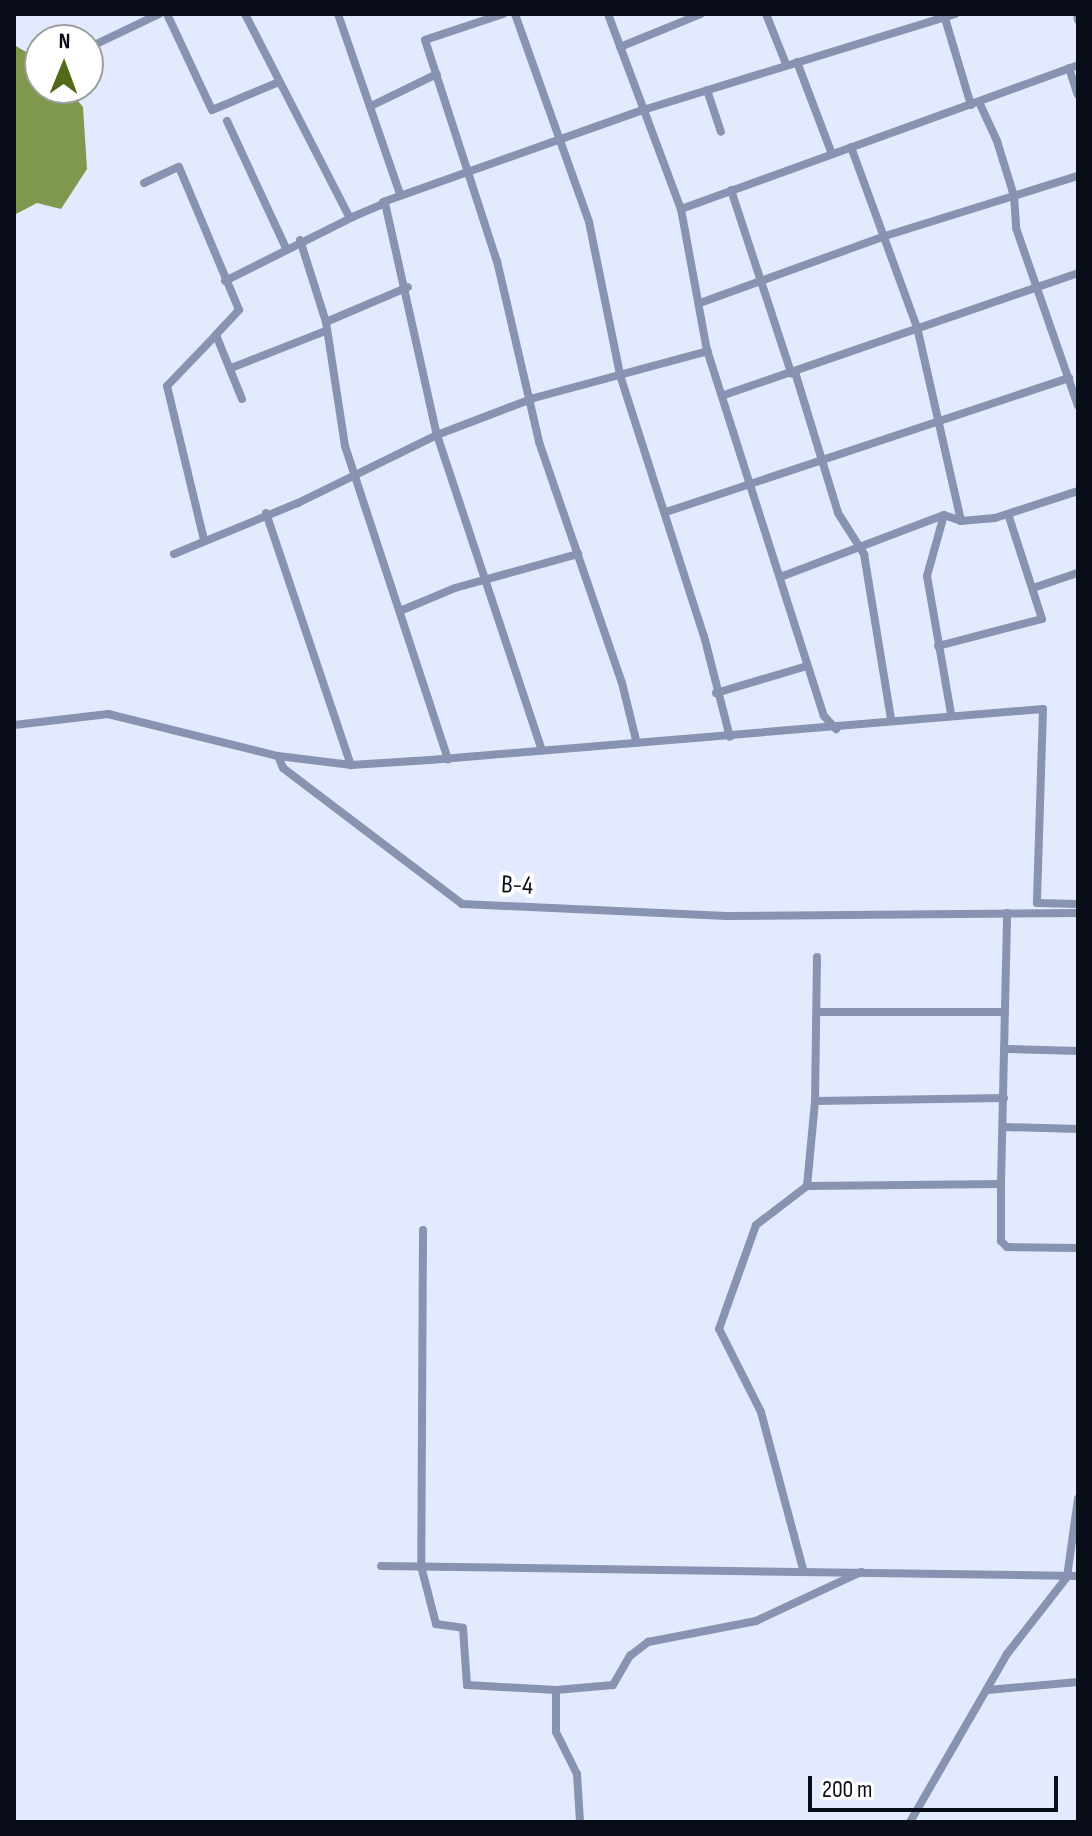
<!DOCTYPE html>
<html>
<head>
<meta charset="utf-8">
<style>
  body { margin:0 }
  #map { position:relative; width:1092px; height:1836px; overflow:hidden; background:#e3eafd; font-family:"Sofia Sans Condensed",sans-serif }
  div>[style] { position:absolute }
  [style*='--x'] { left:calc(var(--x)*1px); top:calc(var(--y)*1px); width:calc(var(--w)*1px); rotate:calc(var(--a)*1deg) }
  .water>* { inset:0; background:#7f984d }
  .minor>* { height:8px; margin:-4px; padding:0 4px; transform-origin:4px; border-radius:4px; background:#8893b1 }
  span { translate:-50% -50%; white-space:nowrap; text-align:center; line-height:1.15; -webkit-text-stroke:8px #fff; paint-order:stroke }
  .street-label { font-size:26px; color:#090d17 }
  .frame { position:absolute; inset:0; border:16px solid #090d17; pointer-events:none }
  .north { position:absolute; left:24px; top:24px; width:80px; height:80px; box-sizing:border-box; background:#fff; border:2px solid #9d9ea2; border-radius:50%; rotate:1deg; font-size:22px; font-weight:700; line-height:32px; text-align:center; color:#090d17 }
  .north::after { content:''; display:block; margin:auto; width:28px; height:36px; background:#526918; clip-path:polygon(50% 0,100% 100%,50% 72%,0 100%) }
  .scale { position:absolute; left:808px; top:1776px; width:250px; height:36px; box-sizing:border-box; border:4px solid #090d17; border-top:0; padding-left:10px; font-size:24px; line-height:28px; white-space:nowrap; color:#090d17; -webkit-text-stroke:6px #fff; paint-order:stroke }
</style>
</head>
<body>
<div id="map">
  <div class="water">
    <i style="clip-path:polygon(14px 45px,40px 60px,40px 88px,67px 88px,83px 107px,87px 169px,61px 209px,37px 203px,14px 215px)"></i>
  </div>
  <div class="minor">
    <i style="--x:167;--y:14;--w:106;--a:64.9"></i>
    <i style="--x:212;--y:110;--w:73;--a:-22.7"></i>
    <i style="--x:245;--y:14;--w:229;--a:62.8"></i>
    <i style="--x:350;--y:218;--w:38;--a:-23"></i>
    <i style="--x:385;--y:203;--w:238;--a:77.4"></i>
    <i style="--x:437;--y:435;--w:332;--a:71.6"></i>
    <i style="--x:338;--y:14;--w:190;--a:71"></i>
    <i style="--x:503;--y:14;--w:82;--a:161.6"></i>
    <i style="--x:425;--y:40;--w:232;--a:72"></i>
    <i style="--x:497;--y:261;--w:186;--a:76.9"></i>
    <i style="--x:539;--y:442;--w:255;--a:71"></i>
    <i style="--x:622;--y:683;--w:59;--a:76.2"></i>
    <i style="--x:515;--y:14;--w:221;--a:70.4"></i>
    <i style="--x:589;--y:222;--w:156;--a:78.5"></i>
    <i style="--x:620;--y:375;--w:274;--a:72.2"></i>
    <i style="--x:704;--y:636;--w:104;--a:75.6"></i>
    <i style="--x:608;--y:14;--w:208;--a:69.5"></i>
    <i style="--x:681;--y:209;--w:143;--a:79.6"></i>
    <i style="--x:707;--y:350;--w:384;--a:72.3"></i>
    <i style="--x:824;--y:716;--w:18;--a:47"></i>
    <i style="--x:766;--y:14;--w:54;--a:68.2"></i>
    <i style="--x:1077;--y:14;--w:6;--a:81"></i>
    <i style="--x:944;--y:15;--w:94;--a:73.3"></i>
    <i style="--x:620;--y:47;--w:87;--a:-22.2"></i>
    <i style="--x:88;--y:48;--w:79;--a:-25.6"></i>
    <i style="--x:797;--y:62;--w:98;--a:69.2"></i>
    <i style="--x:1069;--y:68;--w:28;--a:72"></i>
    <i style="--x:707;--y:90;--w:44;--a:71.6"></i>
    <i style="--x:979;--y:102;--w:43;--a:65.2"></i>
    <i style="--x:997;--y:141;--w:58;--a:72.8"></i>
    <i style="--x:1014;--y:196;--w:32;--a:86"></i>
    <i style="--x:1016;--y:228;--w:188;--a:70.8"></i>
    <i style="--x:371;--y:106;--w:73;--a:-25.9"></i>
    <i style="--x:227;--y:121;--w:140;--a:65.1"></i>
    <i style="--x:851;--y:147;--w:192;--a:69.9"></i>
    <i style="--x:917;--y:327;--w:199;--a:77.2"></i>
    <i style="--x:144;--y:183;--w:38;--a:-25"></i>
    <i style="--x:179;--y:167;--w:155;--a:67.2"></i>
    <i style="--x:239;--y:310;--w:34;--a:133"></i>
    <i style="--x:216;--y:335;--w:69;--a:67.9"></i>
    <i style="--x:731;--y:190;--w:193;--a:71.8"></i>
    <i style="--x:383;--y:202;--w:276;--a:-19.5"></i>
    <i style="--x:643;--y:110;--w:327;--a:-17.1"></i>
    <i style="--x:681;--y:209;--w:422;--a:-19.9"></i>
    <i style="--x:300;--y:240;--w:86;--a:72.4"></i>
    <i style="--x:326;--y:322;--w:125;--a:81.3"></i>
    <i style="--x:345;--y:446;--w:330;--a:71.8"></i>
    <i style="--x:225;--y:281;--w:143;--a:-26.6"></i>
    <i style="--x:700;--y:303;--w:197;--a:-19.9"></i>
    <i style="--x:885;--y:236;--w:202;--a:-17.3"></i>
    <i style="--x:326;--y:322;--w:89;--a:-23.1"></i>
    <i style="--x:231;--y:368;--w:99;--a:-21.4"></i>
    <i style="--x:795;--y:372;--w:147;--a:73"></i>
    <i style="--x:838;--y:513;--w:49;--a:57.6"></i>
    <i style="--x:864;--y:554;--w:166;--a:80.7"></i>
    <i style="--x:724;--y:395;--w:374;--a:-19"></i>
    <i style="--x:666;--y:512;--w:425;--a:-18.4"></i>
    <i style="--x:266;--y:513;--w:266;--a:71.4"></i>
    <i style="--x:944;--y:515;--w:63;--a:105.6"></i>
    <i style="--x:927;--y:576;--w:140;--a:80.1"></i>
    <i style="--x:204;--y:540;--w:158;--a:-103.5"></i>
    <i style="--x:167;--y:386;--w:71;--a:-46.1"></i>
    <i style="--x:174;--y:554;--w:134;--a:-22.4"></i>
    <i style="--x:298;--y:503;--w:155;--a:-26.1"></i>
    <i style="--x:437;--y:435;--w:104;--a:-20.9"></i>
    <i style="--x:534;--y:398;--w:180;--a:-15.1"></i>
    <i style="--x:783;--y:576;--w:172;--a:-20.8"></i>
    <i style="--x:944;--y:515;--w:18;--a:19"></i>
    <i style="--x:961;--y:521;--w:34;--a:-5"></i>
    <i style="--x:995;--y:518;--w:87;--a:-18"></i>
    <i style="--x:1033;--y:588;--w:46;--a:-18.8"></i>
    <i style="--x:400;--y:611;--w:60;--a:-22.7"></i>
    <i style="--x:455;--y:588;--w:128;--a:-15.5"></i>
    <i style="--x:938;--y:646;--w:107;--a:-14.6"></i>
    <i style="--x:1042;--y:619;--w:110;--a:-107.9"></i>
    <i style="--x:716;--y:693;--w:95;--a:-16.5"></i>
    <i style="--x:14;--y:725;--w:95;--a:-6.7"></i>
    <i style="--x:108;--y:714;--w:175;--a:13.9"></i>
    <i style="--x:278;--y:756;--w:13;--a:67"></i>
    <i style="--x:283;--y:768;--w:225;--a:37.2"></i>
    <i style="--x:462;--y:904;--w:265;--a:2.6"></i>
    <i style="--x:727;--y:916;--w:351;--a:-0.5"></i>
    <i style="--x:278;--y:756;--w:74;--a:7"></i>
    <i style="--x:351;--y:765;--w:79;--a:-3.6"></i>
    <i style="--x:430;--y:760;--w:615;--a:-4.76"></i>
    <i style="--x:1043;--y:709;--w:194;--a:91.8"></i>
    <i style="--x:1037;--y:903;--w:41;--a:1.4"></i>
    <i style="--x:817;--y:1012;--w:188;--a:0"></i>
    <i style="--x:1004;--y:1049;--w:74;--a:1.5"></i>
    <i style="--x:815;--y:1101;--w:189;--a:-0.9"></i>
    <i style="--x:1003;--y:1127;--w:75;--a:1.5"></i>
    <i style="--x:1001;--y:1184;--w:57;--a:90"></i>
    <i style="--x:1001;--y:1241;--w:8;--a:45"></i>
    <i style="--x:1007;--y:1247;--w:71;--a:0.8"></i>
    <i style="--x:807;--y:1186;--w:85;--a:-84.6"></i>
    <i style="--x:815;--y:1101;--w:144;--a:-89.2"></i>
    <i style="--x:423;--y:1230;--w:336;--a:90.3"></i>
    <i style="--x:421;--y:1566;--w:60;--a:75.5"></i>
    <i style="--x:436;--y:1624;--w:27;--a:8"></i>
    <i style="--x:463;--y:1628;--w:57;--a:86"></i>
    <i style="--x:467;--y:1685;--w:89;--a:3.2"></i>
    <i style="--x:381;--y:1566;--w:697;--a:0.82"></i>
    <i style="--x:803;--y:1569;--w:163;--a:-105"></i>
    <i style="--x:761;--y:1412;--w:93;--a:-116.8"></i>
    <i style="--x:719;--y:1329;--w:110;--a:-70.4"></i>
    <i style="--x:756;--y:1225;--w:64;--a:-37.4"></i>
    <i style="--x:807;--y:1186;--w:194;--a:-0.6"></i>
    <i style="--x:1001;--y:1184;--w:271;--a:-88.7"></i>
    <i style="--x:988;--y:1690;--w:90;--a:-5.1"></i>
    <i style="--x:580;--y:1822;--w:48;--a:-93.6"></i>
    <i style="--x:577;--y:1774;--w:47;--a:-116.6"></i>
    <i style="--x:556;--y:1732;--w:42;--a:-90"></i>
    <i style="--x:556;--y:1690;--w:57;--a:-5"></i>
    <i style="--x:613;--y:1685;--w:34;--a:-60"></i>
    <i style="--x:630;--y:1656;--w:23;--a:-38"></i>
    <i style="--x:648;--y:1642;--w:110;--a:-11"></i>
    <i style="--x:756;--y:1621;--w:116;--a:-25"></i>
    <i style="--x:910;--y:1822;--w:194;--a:-60"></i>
    <i style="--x:1007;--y:1654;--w:98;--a:-52.1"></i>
    <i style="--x:1067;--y:1577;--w:79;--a:-82"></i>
  </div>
  <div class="street-label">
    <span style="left:517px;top:886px;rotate:3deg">B-4</span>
  </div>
  <div class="frame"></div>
  <div class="north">N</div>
  <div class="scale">200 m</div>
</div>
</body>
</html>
